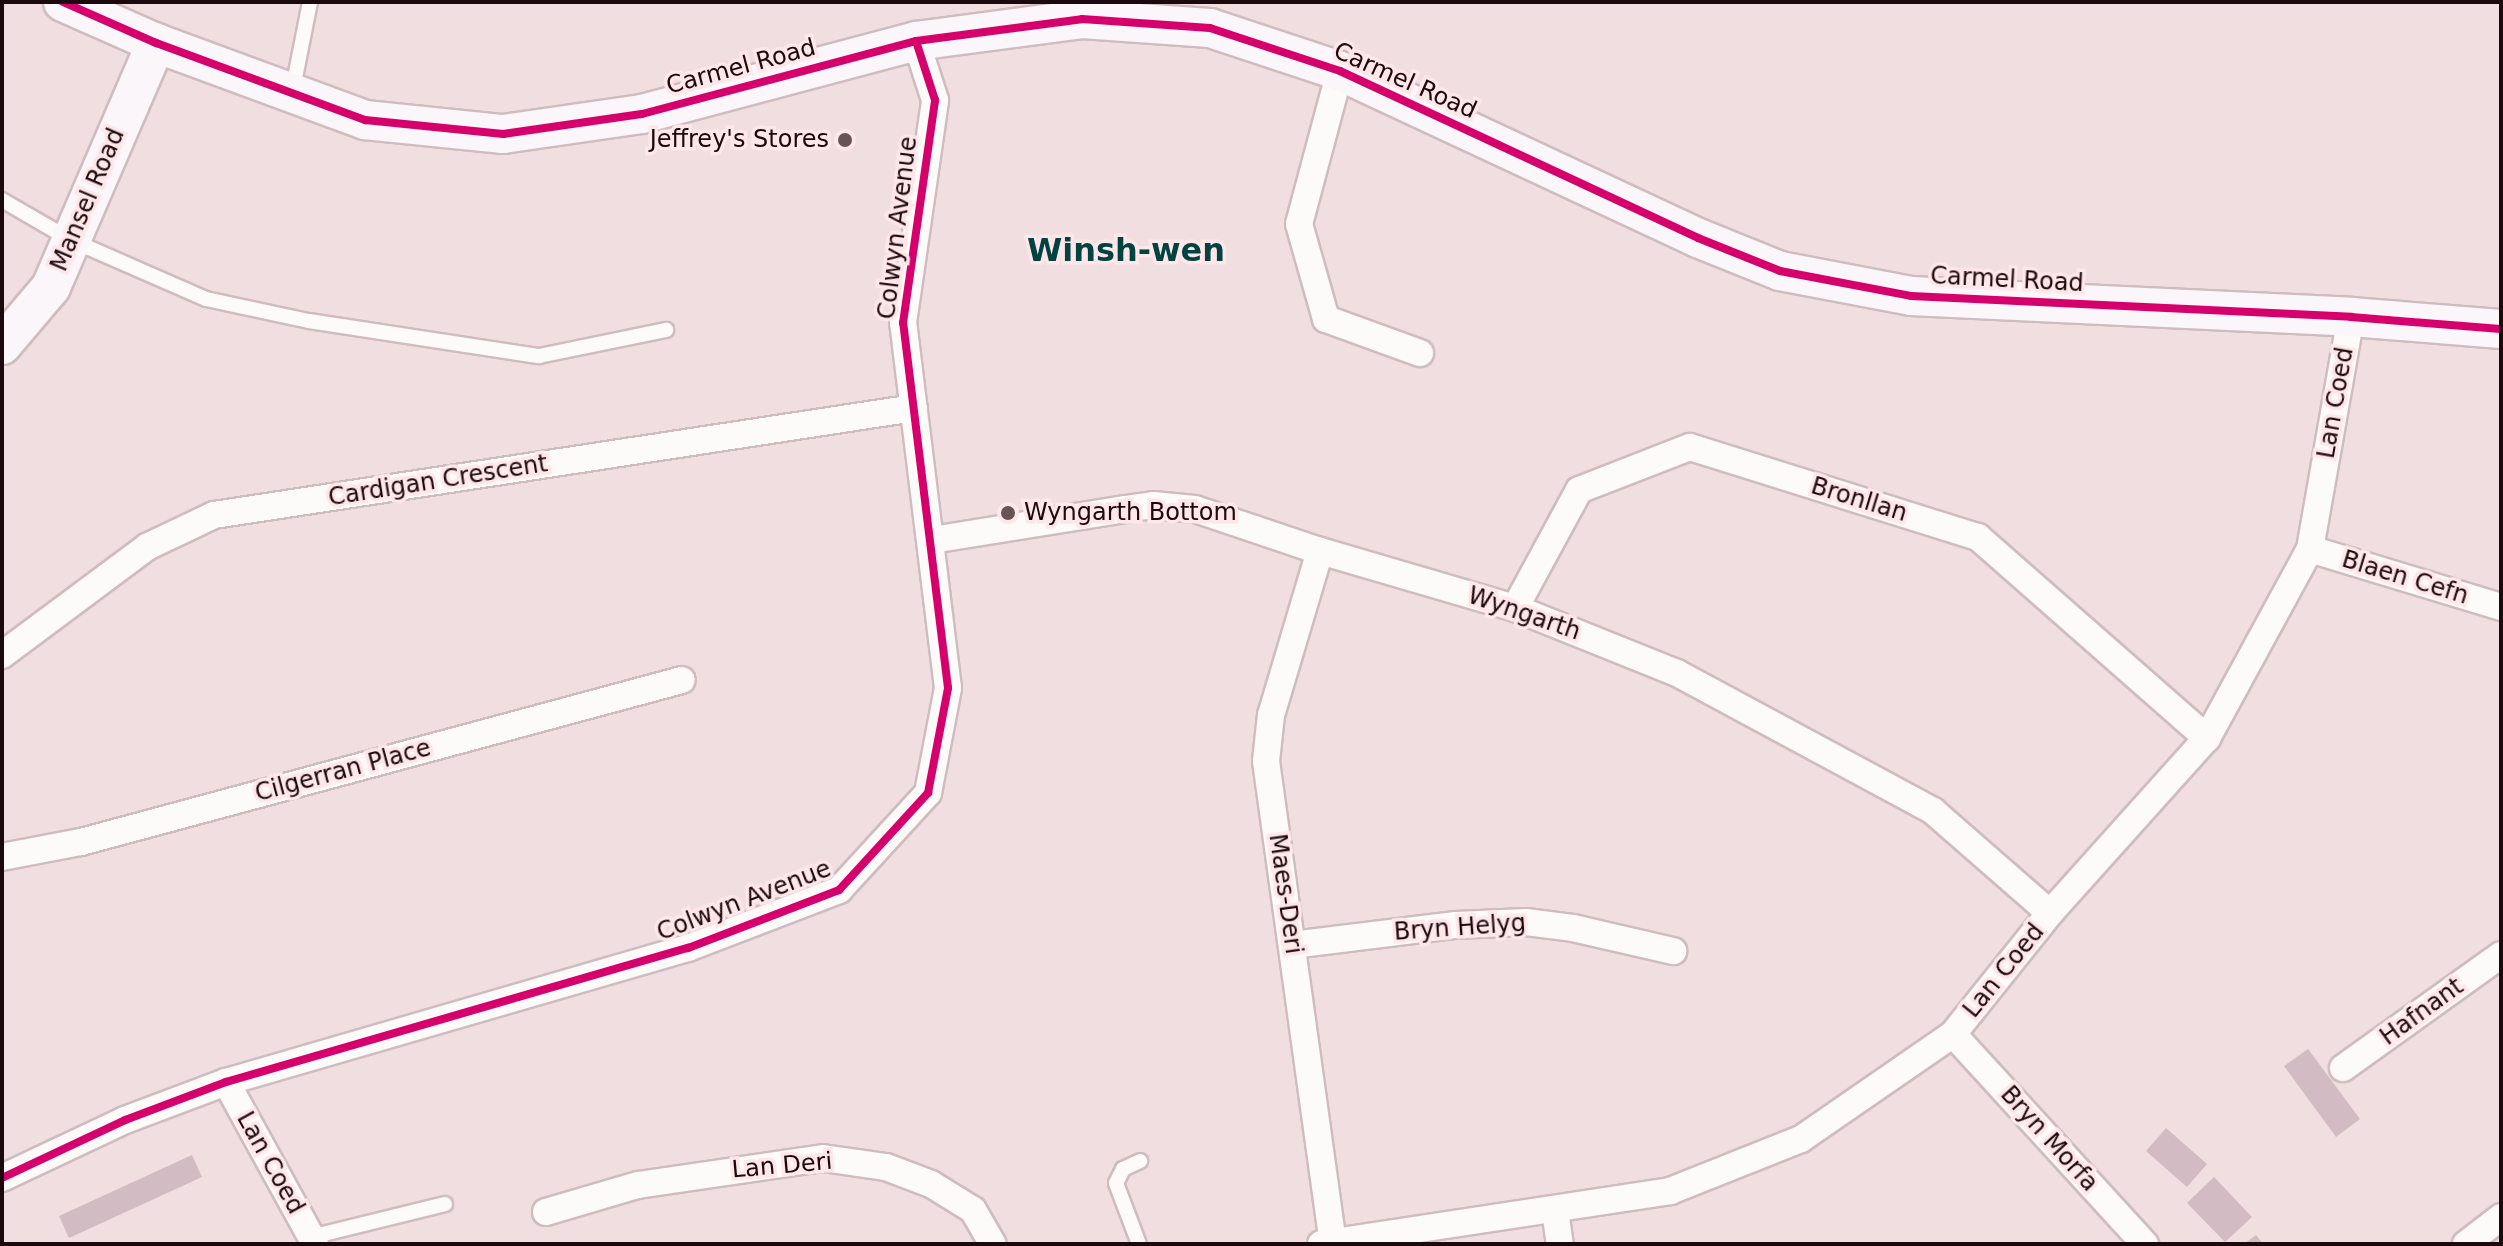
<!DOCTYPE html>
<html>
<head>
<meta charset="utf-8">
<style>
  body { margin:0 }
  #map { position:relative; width:2503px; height:1246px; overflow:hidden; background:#f0dee0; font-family:"DejaVu Sans",sans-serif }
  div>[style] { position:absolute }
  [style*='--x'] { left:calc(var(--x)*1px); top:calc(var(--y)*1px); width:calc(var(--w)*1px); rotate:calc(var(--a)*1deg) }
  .building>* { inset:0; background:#d2bbc3 }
  .roads { filter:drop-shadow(2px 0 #cfbcbf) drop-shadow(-2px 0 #cfbcbf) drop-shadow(0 2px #cfbcbf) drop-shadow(0 -2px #cfbcbf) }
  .lane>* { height:14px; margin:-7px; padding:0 7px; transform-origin:7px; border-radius:7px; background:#fdfafa }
  .street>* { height:26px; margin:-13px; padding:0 13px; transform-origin:13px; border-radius:13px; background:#fdfafa }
  .secondary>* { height:38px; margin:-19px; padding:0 19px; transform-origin:19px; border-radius:19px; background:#faf6f9 }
  .cycleway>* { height:8px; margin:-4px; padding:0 4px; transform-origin:4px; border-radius:4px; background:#d6006c }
  .dots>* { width:22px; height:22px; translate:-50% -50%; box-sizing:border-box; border:4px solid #fee6e9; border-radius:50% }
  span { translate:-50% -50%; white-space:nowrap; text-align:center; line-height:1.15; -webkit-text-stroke:7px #fee6e9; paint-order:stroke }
  .street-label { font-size:24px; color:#1b090d }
  .poi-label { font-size:24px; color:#1b090d }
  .right { translate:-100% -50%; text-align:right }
  .left { translate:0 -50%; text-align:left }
  .district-label { font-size:32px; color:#004340; font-weight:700 }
  .frame { position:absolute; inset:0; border:4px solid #1b090d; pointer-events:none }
</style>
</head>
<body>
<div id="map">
  <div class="building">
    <i style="clip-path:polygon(2308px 1049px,2360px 1119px,2336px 1137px,2284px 1066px)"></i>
    <i style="clip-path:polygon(2166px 1128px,2207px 1164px,2187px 1187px,2146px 1151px)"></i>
    <i style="clip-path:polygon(192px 1155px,202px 1177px,69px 1238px,59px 1216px)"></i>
    <i style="clip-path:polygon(2214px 1177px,2252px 1217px,2225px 1242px,2187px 1203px)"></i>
    <i style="clip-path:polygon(2256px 1235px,2263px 1244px,2244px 1244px)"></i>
  </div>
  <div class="roads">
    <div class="lane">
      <i style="--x:292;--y:93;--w:93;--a:-78.8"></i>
      <i style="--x:2;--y:200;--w:80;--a:30.1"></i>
      <i style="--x:71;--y:240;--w:147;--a:23.6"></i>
      <i style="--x:206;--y:299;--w:105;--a:12.1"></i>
      <i style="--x:309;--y:321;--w:233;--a:8.7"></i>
      <i style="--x:539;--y:356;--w:130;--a:-11.6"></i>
      <i style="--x:311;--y:1237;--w:138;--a:-13.8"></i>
      <i style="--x:1139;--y:1244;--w:65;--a:-110.7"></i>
      <i style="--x:1116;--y:1183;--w:16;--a:-63"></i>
      <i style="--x:1123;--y:1169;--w:19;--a:-25"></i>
    </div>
    <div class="street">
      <i style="--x:1340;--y:71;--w:158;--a:105"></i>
      <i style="--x:1299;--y:224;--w:99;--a:74.1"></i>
      <i style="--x:1326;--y:319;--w:100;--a:19.9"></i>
      <i style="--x:932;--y:540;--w:195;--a:-9.1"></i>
      <i style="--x:1125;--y:509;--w:28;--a:-8"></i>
      <i style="--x:1153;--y:505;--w:42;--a:5.4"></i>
      <i style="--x:1195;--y:509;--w:132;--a:18.6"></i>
      <i style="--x:1320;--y:551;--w:203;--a:16.3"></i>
      <i style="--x:1515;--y:608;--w:175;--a:21.9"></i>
      <i style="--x:1677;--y:673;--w:291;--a:28.3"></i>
      <i style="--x:1933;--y:811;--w:155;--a:41.1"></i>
      <i style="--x:2310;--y:549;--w:200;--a:16.9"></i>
      <i style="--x:1320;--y:551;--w:171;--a:106.6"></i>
      <i style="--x:1271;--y:715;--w:46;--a:96.2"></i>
      <i style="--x:1266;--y:761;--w:486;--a:82.1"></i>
      <i style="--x:1515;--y:608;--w:134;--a:-61.5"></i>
      <i style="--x:1579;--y:490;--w:119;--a:-21.2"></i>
      <i style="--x:1690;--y:447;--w:302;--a:17.4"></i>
      <i style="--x:1978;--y:537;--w:305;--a:41.3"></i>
      <i style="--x:2;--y:655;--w:181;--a:-36.7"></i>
      <i style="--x:147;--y:547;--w:74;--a:-25.5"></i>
      <i style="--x:214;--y:515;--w:708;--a:-8.69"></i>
      <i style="--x:2;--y:857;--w:80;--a:-10.8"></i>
      <i style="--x:81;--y:842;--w:622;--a:-15.09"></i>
      <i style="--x:1292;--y:945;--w:165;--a:-7"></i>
      <i style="--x:1456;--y:925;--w:70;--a:-2.5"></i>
      <i style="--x:1526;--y:922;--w:47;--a:7.3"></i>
      <i style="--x:1573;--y:928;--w:103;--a:13"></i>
      <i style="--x:1953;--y:1034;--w:285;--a:47.6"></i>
      <i style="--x:2343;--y:1068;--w:194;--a:-35.6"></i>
      <i style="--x:226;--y:1082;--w:185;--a:61.2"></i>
      <i style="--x:2;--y:1178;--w:136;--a:-25.2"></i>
      <i style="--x:125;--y:1120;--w:108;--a:-20.6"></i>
      <i style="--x:226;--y:1082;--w:481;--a:-16.2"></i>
      <i style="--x:688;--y:948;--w:162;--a:-21"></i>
      <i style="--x:839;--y:890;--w:132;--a:-47.5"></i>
      <i style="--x:928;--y:793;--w:107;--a:-79.2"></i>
      <i style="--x:948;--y:688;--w:368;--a:-97"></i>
      <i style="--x:903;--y:323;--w:225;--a:-81.8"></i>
      <i style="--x:935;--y:100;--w:62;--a:-107.9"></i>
      <i style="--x:1555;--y:1210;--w:34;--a:82"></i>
      <i style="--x:546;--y:1212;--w:96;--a:-16.4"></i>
      <i style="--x:638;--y:1185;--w:187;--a:-8.3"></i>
      <i style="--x:823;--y:1158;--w:64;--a:8.1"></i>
      <i style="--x:886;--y:1167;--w:48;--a:20.7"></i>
      <i style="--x:931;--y:1184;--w:49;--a:31.8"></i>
      <i style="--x:973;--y:1210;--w:39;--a:60"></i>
      <i style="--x:1321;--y:1244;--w:353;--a:-8.6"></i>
      <i style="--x:1670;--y:1191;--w:141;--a:-21.7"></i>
      <i style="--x:1801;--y:1139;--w:185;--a:-34.6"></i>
      <i style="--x:1953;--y:1034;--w:155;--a:-51.3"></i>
      <i style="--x:2050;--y:913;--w:235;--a:-48.1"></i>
      <i style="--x:2207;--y:738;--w:215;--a:-61.4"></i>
      <i style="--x:2310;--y:549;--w:236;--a:-80"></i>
      <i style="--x:2466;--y:1244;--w:44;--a:-37.6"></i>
    </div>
    <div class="secondary">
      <i style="--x:63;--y:2;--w:102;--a:23.8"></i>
      <i style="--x:156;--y:43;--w:223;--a:20.2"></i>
      <i style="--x:365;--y:120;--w:139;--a:5.8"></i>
      <i style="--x:503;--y:134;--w:140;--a:-8.2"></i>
      <i style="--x:642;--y:114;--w:284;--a:-14.9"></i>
      <i style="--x:916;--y:41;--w:167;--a:-7.5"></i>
      <i style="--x:1082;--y:19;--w:128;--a:4"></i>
      <i style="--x:1210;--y:28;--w:137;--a:18.3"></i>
      <i style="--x:1340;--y:71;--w:395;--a:25"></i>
      <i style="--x:1698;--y:238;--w:88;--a:21.9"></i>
      <i style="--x:1780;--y:271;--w:133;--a:10.8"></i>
      <i style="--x:1911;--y:296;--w:441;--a:2.7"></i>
      <i style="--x:2351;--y:317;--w:150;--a:4.6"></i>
      <i style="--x:2;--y:345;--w:76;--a:-49.8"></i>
      <i style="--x:51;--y:287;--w:266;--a:-66.7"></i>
    </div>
  </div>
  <div class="cycleway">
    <i style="--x:63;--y:2;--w:102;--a:23.8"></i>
    <i style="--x:156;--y:43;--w:223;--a:20.2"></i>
    <i style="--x:365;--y:120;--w:139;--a:5.8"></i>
    <i style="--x:503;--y:134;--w:140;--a:-8.2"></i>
    <i style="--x:642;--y:114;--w:284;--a:-14.9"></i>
    <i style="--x:916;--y:41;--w:167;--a:-7.5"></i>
    <i style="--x:1082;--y:19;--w:128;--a:4"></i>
    <i style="--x:1210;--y:28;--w:137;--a:18.3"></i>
    <i style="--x:1340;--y:71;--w:395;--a:25"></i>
    <i style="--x:1698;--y:238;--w:88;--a:21.9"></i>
    <i style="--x:1780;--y:271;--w:133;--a:10.8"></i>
    <i style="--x:1911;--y:296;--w:441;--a:2.7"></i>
    <i style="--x:2351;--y:317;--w:150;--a:4.6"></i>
    <i style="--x:2;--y:1178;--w:136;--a:-25.2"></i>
    <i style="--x:125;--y:1120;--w:108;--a:-20.6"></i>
    <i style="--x:226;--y:1082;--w:481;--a:-16.2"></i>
    <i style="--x:688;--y:948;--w:162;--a:-21"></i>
    <i style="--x:839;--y:890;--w:132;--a:-47.5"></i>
    <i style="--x:928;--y:793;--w:107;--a:-79.2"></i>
    <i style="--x:948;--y:688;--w:368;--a:-97"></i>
    <i style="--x:903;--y:323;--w:225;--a:-81.8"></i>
    <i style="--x:935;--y:100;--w:62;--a:-107.9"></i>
  </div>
  <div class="dots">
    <i style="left:845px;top:140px;background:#665457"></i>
    <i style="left:1008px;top:513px;background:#665457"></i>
  </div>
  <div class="street-label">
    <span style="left:741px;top:67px;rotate:-15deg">Carmel Road</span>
    <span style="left:1405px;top:81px;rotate:24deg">Carmel Road</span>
    <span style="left:88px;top:200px;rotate:-67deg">Mansel Road</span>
    <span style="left:898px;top:228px;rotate:-83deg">Colwyn Avenue</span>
    <span style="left:2007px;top:280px;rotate:3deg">Carmel Road</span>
    <span style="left:2336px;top:403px;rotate:-80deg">Lan Coed</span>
    <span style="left:438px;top:481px;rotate:-9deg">Cardigan Crescent</span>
    <span style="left:1859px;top:500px;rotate:17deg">Bronllan</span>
    <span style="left:2405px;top:578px;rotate:17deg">Blaen Cefn</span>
    <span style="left:1524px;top:614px;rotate:19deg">Wyngarth</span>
    <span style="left:343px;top:771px;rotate:-15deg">Cilgerran Place</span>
    <span style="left:1285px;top:894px;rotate:82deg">Maes-Deri</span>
    <span style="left:744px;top:901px;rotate:-21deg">Colwyn Avenue</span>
    <span style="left:1460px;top:928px;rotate:-4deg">Bryn Helyg</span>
    <span style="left:2004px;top:971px;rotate:-51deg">Lan Coed</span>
    <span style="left:2422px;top:1012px;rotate:-36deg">Hafnant</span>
    <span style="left:2049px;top:1139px;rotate:48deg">Bryn Morfa</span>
    <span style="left:270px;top:1163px;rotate:61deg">Lan Coed</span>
    <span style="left:782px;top:1166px;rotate:-5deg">Lan Deri</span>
  </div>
  <div class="poi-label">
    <span class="right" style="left:829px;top:140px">Jeffrey's Stores</span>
    <span class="left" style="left:1024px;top:513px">Wyngarth Bottom</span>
  </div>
  <div class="district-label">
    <span style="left:1126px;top:250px">Winsh-wen</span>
  </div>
  <div class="frame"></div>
</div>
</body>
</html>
